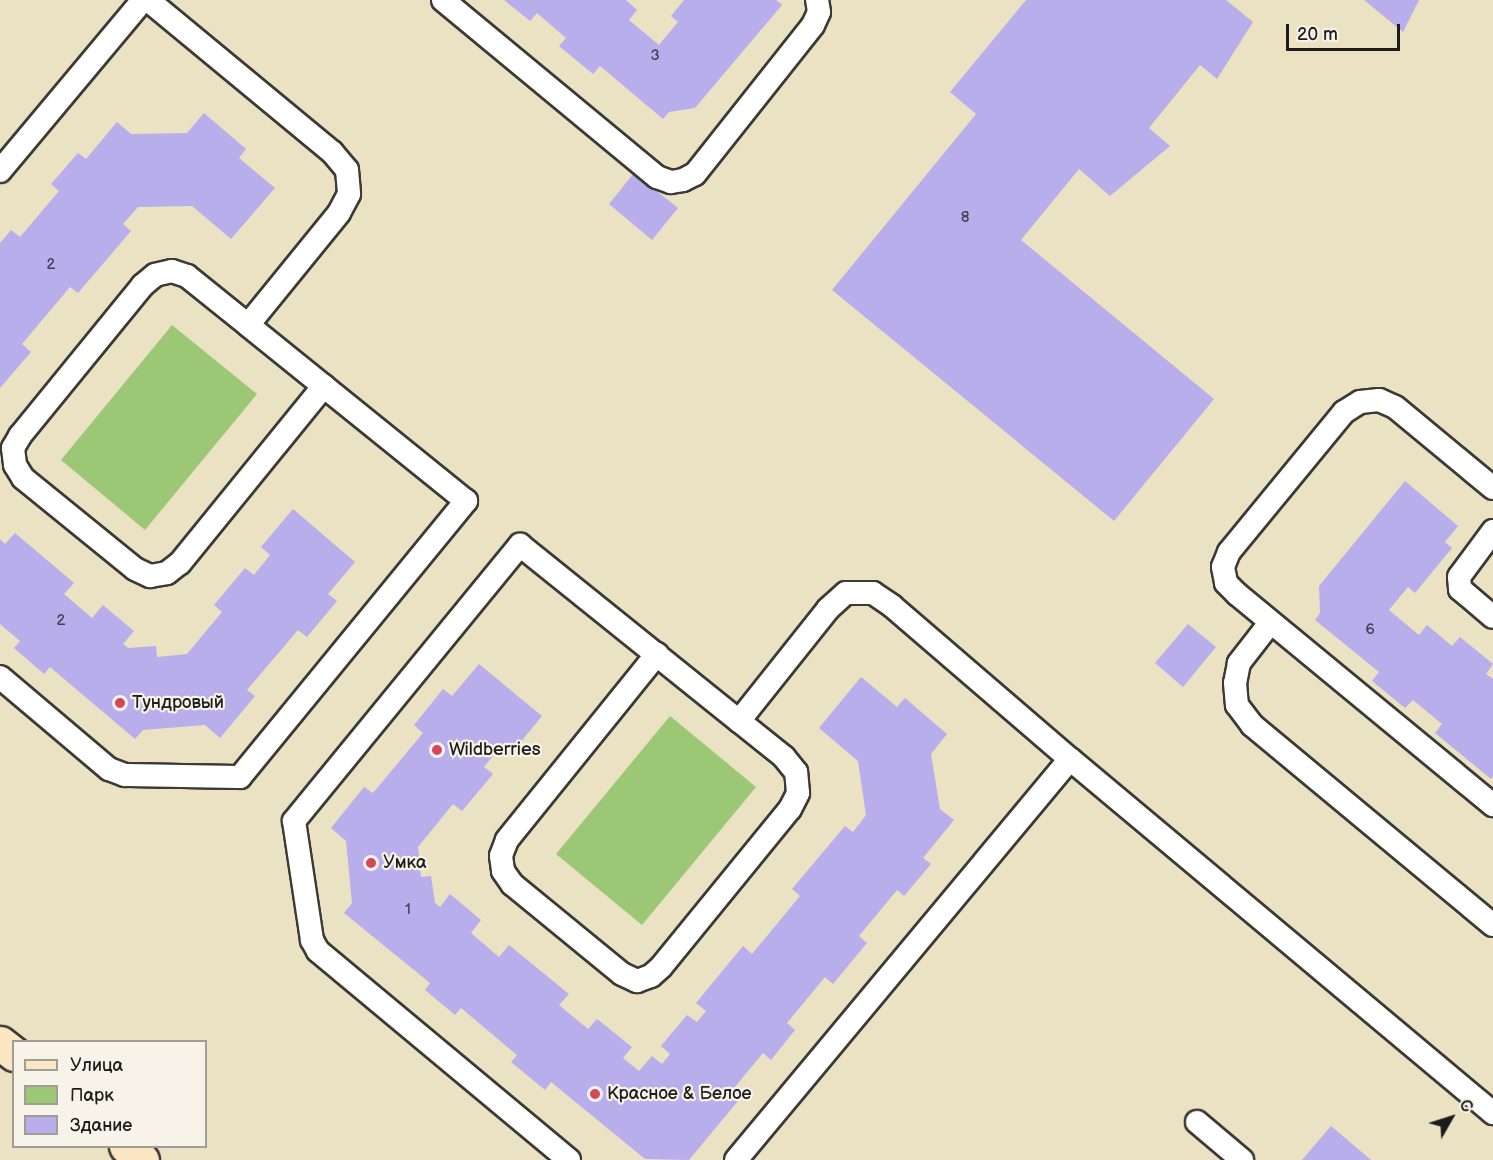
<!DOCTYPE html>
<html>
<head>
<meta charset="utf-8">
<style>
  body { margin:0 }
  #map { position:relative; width:1493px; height:1160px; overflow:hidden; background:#eae2c2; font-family:"Balsamiq Sans",sans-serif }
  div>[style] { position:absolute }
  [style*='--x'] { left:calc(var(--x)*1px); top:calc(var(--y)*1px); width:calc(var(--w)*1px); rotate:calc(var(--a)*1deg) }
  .green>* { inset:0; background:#9cc875 }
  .building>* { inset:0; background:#b8aeeb }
  .roads { filter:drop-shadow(2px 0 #3b3a35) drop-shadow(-2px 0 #3b3a35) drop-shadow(0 2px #3b3a35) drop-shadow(0 -2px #3b3a35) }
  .service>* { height:22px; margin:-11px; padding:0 11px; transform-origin:11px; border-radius:11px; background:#fff }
  .secondary>* { height:33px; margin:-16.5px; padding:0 16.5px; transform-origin:16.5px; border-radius:16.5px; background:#fbe6c3 }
  .dots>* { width:16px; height:16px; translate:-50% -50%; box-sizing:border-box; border:3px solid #f7f3e8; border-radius:50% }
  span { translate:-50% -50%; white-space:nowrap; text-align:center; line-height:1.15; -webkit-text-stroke:4.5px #f7f3e8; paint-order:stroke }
  .number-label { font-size:15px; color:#434050 }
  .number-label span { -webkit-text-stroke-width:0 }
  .poi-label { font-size:18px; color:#1c1c1c }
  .left { translate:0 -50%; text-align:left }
  .legend { position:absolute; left:12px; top:1040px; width:195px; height:108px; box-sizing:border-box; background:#f7f3e8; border:2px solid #9f9d96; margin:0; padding:8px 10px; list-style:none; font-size:18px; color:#1c1c1c }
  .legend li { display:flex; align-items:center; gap:12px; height:30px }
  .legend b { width:30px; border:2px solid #9f9d96 }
  .north { position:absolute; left:1421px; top:1088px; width:60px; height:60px; -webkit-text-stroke:4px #f7f3e8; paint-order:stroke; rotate:51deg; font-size:16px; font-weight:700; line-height:24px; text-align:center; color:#1c1c1c }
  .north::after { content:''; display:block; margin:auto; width:21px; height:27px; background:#1c1c1c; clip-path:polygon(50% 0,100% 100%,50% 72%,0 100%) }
  .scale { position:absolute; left:1286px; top:24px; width:114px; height:27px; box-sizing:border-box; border:3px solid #1c1c1c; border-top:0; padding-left:8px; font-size:18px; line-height:21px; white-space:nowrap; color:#1c1c1c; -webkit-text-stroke:4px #f7f3e8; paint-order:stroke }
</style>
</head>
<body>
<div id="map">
  <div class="green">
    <i style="clip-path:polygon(172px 325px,257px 394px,145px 530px,61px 460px)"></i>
    <i style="clip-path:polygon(670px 716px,756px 787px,642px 925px,556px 854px)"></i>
  </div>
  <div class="building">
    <i style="clip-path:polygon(504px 0,626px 0,637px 10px,629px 20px,659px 45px,678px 22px,671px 16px,684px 0,776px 0,782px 5px,695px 108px,669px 112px,663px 119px,600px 66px,593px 74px,559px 46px,566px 38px,537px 13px,530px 21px)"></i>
    <i style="clip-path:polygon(1026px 0,1226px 0,1253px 22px,1217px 79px,1200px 65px,1149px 128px,1170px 146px,1110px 196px,1079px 169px,1021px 240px,1214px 399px,1114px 521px,832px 290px,976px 114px,950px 92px)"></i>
    <i style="clip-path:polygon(1364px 0,1419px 0,1403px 32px)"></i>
    <i style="clip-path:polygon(204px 113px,246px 149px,239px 158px,275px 188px,231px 239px,192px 206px,138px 207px,123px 224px,131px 231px,78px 293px,70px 287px,22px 344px,31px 352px,0 388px,0 243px,11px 230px,20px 237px,59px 191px,51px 184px,78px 153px,86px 159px,117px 122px,131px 134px,187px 133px)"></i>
    <i style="clip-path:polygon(634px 173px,678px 208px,652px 240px,609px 204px)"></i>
    <i style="clip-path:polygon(1405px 481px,1458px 526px,1445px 542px,1452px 548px,1415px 593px,1408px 587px,1389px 610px,1419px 635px,1427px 625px,1452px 646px,1460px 637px,1493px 664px,1486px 674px,1493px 679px,1493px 776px,1491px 779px,1435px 733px,1442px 724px,1413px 700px,1405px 708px,1372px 681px,1379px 672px,1315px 620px,1320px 613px,1319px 586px)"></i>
    <i style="clip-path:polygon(293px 509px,355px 562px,328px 594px,337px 601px,307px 637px,298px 630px,247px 690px,255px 696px,220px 738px,205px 725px,143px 730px,135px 739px,50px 667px,44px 674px,14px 648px,20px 641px,0 624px,0 539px,5px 544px,15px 533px,74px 583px,64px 594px,92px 618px,103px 605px,134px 631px,123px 644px,128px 648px,156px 646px,157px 657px,187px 654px,222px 612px,214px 605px,245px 568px,254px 575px,270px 555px,261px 547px)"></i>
    <i style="clip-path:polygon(1188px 624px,1216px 647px,1183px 687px,1155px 663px)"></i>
    <i style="clip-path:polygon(479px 664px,542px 716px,510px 755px,500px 747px,484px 767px,493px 774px,462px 811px,453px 804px,418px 847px,421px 877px,431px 876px,435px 903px,440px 907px,450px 894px,481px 920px,471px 933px,499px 957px,509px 945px,569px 994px,559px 1005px,588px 1029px,597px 1019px,632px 1047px,623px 1058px,639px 1071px,652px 1056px,662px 1064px,670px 1054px,661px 1046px,687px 1015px,697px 1022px,706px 1011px,696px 1003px,743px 946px,752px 954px,800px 896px,792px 889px,845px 826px,853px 832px,866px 815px,858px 761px,819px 728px,861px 677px,897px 707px,905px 698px,947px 734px,931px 754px,940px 809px,954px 820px,923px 858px,931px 864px,904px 896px,897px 890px,859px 936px,867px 943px,833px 984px,825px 977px,787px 1023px,795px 1030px,771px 1060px,763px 1053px,734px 1088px,743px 1095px,689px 1160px,645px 1159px,551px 1082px,545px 1090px,511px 1062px,517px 1055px,461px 1008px,455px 1015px,425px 990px,430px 983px,344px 913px,352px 903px,346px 841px,331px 828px,364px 787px,373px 793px,423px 733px,414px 725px,443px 689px,452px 696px)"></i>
    <i style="clip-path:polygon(1331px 1126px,1371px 1160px,1302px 1160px)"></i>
  </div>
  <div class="roads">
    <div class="service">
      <i style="--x:148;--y:0;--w:239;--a:39.6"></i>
      <i style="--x:332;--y:152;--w:23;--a:50"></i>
      <i style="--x:347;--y:170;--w:24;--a:85"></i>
      <i style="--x:349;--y:194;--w:21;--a:118"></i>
      <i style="--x:339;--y:213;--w:144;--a:129.1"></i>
      <i style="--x:443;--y:0;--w:278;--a:39.6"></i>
      <i style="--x:657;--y:177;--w:15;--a:20"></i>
      <i style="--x:671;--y:182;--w:12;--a:-9"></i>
      <i style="--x:683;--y:180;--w:13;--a:-27"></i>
      <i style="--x:695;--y:174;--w:190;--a:-51.6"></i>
      <i style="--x:813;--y:25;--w:14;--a:-65"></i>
      <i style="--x:819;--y:12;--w:12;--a:-99"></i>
      <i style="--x:0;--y:171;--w:223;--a:-50.1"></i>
      <i style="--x:1493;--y:488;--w:127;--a:-140.4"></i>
      <i style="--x:1395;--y:407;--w:17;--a:-156"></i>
      <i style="--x:1379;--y:400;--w:19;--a:174"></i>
      <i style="--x:1360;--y:402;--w:19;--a:148"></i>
      <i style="--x:1344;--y:412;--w:181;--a:129.4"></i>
      <i style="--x:1229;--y:552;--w:16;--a:112"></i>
      <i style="--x:1223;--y:567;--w:16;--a:79"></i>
      <i style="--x:1226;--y:583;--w:16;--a:45"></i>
      <i style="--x:1237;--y:594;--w:332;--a:39.5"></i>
      <i style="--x:1493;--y:531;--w:57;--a:126.5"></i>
      <i style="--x:1459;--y:577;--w:12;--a:85"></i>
      <i style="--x:1460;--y:589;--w:43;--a:40.3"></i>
      <i style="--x:1270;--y:623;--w:51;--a:127.8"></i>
      <i style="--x:1239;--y:663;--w:20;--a:101"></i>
      <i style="--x:1235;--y:683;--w:22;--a:85"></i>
      <i style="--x:1237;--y:705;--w:25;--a:53"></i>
      <i style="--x:1252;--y:725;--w:313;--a:39.7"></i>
      <i style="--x:657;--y:654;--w:239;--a:128.9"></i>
      <i style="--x:507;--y:840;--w:17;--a:111"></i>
      <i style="--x:501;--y:856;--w:15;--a:82"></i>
      <i style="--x:503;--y:871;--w:16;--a:55"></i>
      <i style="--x:512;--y:884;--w:142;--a:39.3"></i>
      <i style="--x:622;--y:974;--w:17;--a:25"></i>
      <i style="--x:637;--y:981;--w:15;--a:-20"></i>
      <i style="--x:651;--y:976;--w:13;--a:-42"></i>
      <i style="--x:661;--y:967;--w:204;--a:-50.8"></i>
      <i style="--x:790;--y:809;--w:18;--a:-63"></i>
      <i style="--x:798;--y:793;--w:21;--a:-95"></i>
      <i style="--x:796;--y:772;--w:19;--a:-129"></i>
      <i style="--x:784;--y:757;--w:58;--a:-141.3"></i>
      <i style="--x:739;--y:721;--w:143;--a:-51.5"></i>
      <i style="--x:828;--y:609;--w:24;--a:-42"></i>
      <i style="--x:846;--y:593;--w:27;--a:0"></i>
      <i style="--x:873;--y:593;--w:23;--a:34"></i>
      <i style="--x:892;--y:606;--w:235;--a:40.7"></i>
      <i style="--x:1070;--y:759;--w:552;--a:39.93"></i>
      <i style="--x:0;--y:677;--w:143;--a:40.2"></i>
      <i style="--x:109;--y:769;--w:17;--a:21"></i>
      <i style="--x:125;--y:775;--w:115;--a:1"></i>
      <i style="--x:240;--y:777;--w:357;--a:-50.7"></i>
      <i style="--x:466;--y:501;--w:280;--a:-141.1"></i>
      <i style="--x:248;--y:325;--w:78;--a:-141.2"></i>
      <i style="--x:187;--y:276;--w:16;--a:-162"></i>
      <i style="--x:172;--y:271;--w:17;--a:167"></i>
      <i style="--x:155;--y:275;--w:16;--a:140"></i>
      <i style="--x:143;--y:285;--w:195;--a:129.2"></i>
      <i style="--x:20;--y:436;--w:14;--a:120"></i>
      <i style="--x:13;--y:448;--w:17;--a:83"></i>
      <i style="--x:15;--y:465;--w:15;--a:58"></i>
      <i style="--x:23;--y:478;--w:144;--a:39.1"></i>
      <i style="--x:135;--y:569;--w:17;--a:25"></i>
      <i style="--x:150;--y:576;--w:17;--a:-10"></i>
      <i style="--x:167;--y:573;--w:16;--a:-38"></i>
      <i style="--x:180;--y:563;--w:228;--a:-50.9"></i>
      <i style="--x:1197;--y:1122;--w:59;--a:40.2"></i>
      <i style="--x:569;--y:1160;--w:327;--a:-140.2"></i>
      <i style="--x:318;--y:951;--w:13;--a:-119"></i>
      <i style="--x:312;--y:940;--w:120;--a:-98.6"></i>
      <i style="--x:294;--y:821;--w:357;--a:-50.7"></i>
      <i style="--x:520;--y:545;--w:281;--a:38.8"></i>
      <i style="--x:736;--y:1160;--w:522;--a:-50.21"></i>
    </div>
    <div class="secondary">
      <i style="--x:0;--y:1043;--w:18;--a:38"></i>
      <i style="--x:126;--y:1146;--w:21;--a:41"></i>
    </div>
  </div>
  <div class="dots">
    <i style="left:120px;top:703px;background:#d1495b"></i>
    <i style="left:437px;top:750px;background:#d1495b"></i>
    <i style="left:371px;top:863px;background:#d1495b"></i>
    <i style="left:595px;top:1094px;background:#d1495b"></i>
  </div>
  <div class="number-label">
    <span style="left:655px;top:56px">3</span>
    <span style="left:965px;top:218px">8</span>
    <span style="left:51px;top:265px">2</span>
    <span style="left:61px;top:621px">2</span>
    <span style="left:1370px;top:630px">6</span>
    <span style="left:408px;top:910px">1</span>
  </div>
  <div class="poi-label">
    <span class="left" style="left:132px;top:703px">Тундровый</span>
    <span class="left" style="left:449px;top:750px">Wildberries</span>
    <span class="left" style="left:383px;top:863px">Умка</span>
    <span class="left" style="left:607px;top:1094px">Красное &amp; Белое</span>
  </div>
  <ul class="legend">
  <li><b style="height:8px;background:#fbe6c3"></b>Улица</li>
  <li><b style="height:16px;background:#9cc875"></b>Парк</li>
  <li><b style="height:16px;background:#b8aeeb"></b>Здание</li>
  </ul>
  <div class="north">С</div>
  <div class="scale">20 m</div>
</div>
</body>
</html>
